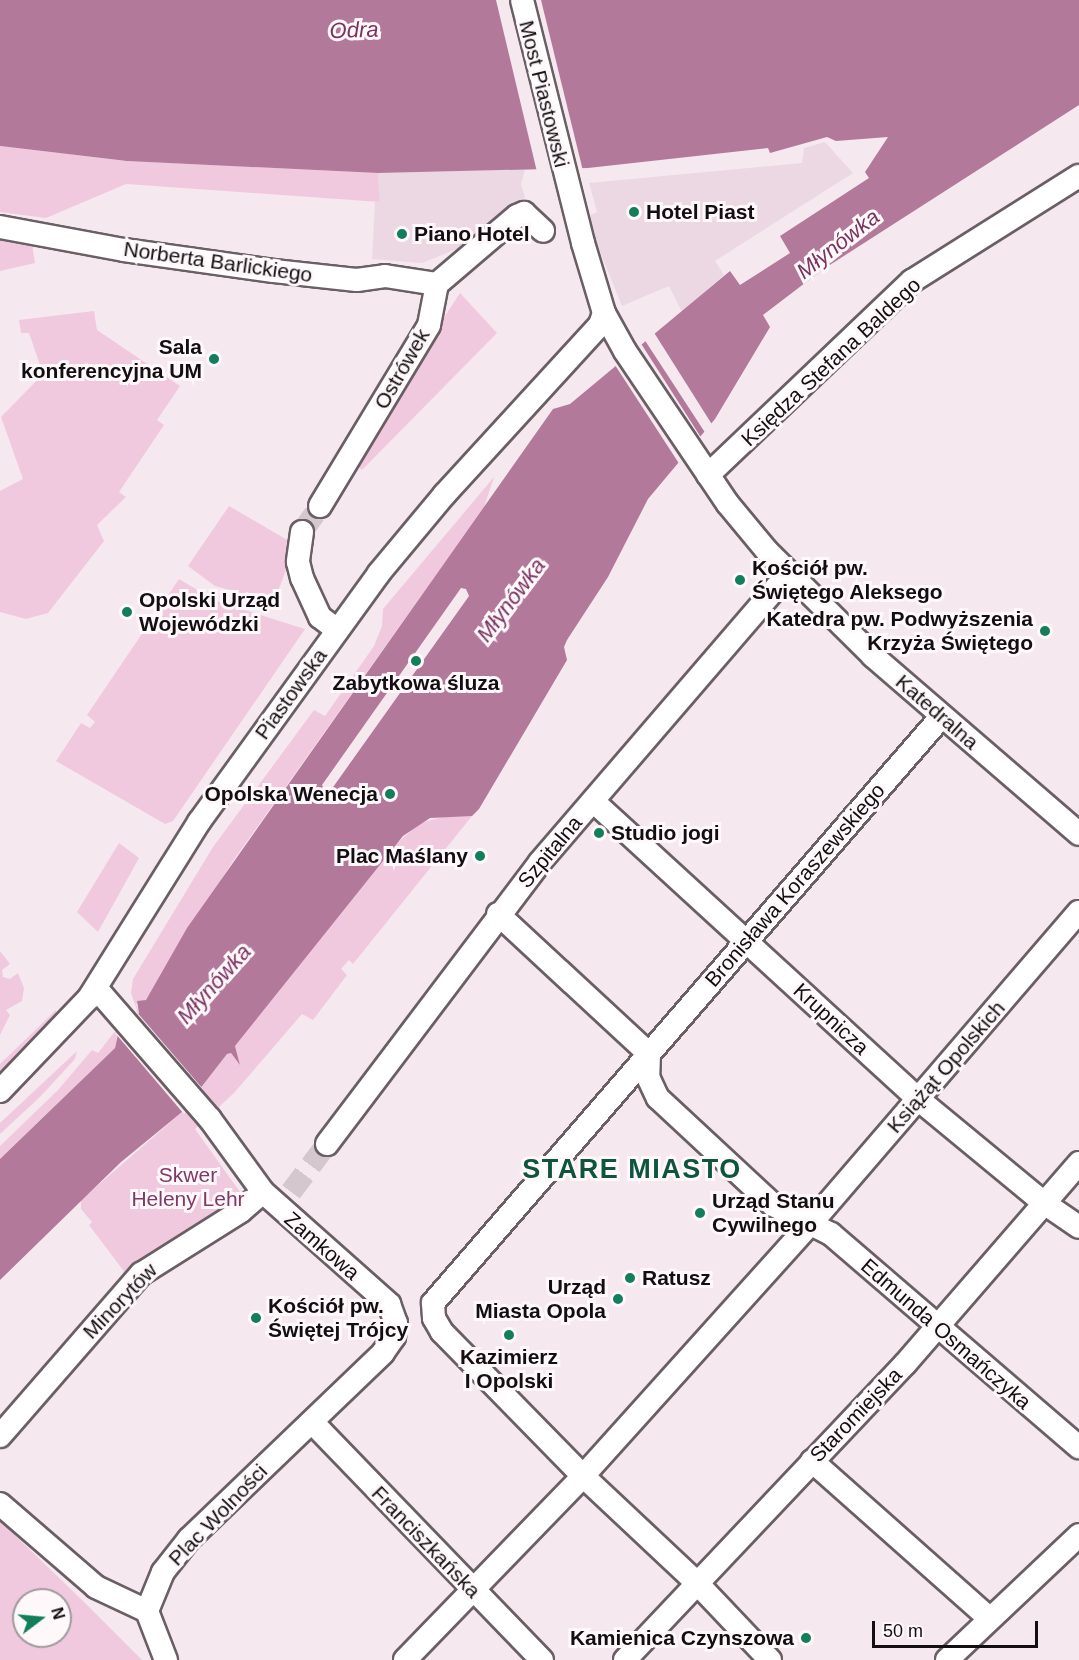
<!DOCTYPE html>
<html>
<head>
<meta charset="utf-8">
<style>
  body { margin:0 }
  #map { position:relative; width:1079px; height:1660px; overflow:hidden; background:#f6e8ef; font-family:Arial,sans-serif }
  div>[style] { position:absolute }
  [style*='--x'] { left:calc(var(--x)*1px); top:calc(var(--y)*1px); width:calc(var(--w)*1px); rotate:calc(var(--a)*1deg) }
  .built>* { inset:0; background:#ecd8e3 }
  .green>* { inset:0; background:#f1c9df }
  .water>* { inset:0; background:#b3799b }
  .pier>* { inset:0; background:#f6e8ef }
  .minor-tunnel>* { height:22px; margin-top:-11px; transform-origin:0; background:repeating-linear-gradient(90deg,#d4c7ce 0 22px,transparent 0 33px) }
  .roads { filter:drop-shadow(2px 0 #6a5f65) drop-shadow(-2px 0 #6a5f65) drop-shadow(0 2px #6a5f65) drop-shadow(0 -2px #6a5f65) }
  .minor>* { height:22px; margin:-11px; padding:0 11px; transform-origin:11px; border-radius:11px; background:#fff }
  .dots>* { width:16px; height:16px; translate:-50% -50%; box-sizing:border-box; border:3px solid #fef8fb; border-radius:50% }
  span { translate:-50% -50%; white-space:nowrap; text-align:center; line-height:1.15; -webkit-text-stroke:6px #fef8fb; paint-order:stroke }
  .street-label { font-size:21px; color:#130e11 }
  .poi-label { font-size:21px; color:#130e11; font-weight:700 }
  .left { translate:0 -50%; text-align:left }
  .right { translate:-100% -50%; text-align:right }
  .park-label { font-size:21px; color:#803866 }
  .water-label { font-size:22px; color:#7a3260; font-style:italic }
  .district-label { font-size:27px; color:#0d553c; font-weight:700; letter-spacing:1.5px }
  .north { position:absolute; left:12px; top:1588px; width:60px; height:60px; box-sizing:border-box; background:#fef8fb; border:2px solid #a09a9d; border-radius:50%; rotate:74deg; font-size:16px; font-weight:700; line-height:24px; text-align:center; color:#130e11 }
  .north::after { content:''; display:block; margin:auto; width:21px; height:27px; background:#127e5a; clip-path:polygon(50% 0,100% 100%,50% 72%,0 100%) }
  .scale { position:absolute; left:872px; top:1621px; width:166px; height:27px; box-sizing:border-box; border:3px solid #130e11; border-top:0; padding-left:8px; font-size:18px; line-height:21px; white-space:nowrap; color:#130e11; -webkit-text-stroke:4px #fef8fb; paint-order:stroke }
</style>
</head>
<body>
<div id="map">
  <div class="built">
    <i style="clip-path:polygon(825px 142px,853px 173px,715px 261px,724px 275px,682px 312px,669px 286px,622px 306px,586px 217px,597px 212px,589px 183px,802px 163px,804px 148px)"></i>
    <i style="clip-path:polygon(525px 169px,521px 185px,525px 196px,520px 204px,506px 211px,464px 246px,422px 263px,372px 259px,375px 202px,380px 202px,378px 173px)"></i>
  </div>
  <div class="green">
    <i style="clip-path:polygon(0 146px,127px 161px,378px 173px,380px 202px,126px 184px,46px 218px,0 212px)"></i>
    <i style="clip-path:polygon(0 238px,32px 244px,35px 263px,0 271px)"></i>
    <i style="clip-path:polygon(460px 293px,497px 333px,362px 470px,351px 460px)"></i>
    <i style="clip-path:polygon(94px 311px,97px 330px,180px 386px,157px 420px,164px 425px,119px 492px,126px 497px,97px 525px,104px 541px,48px 613px,26px 619px,0 612px,0 491px,23px 479px,1px 417px,43px 374px,29px 333px,21px 333px,19px 320px)"></i>
    <i style="clip-path:polygon(494px 477px,484px 507px,233px 861px,146px 1000px,136px 1004px,139px 1012px,119px 1030px,115px 1048px,0 1159px,0 1146px,58px 1090px,92px 1050px,98px 1053px,112px 1035px,137px 1010px,131px 993px,133px 979px,213px 847px,314px 710px,325px 716px,374px 646px,382px 626px,383px 609px)"></i>
    <i style="clip-path:polygon(229px 506px,289px 541px,289px 562px,274px 602px,215px 586px,188px 566px)"></i>
    <i style="clip-path:polygon(179px 579px,216px 601px,305px 629px,173px 821px,165px 824px,56px 761px,81px 723px,90px 728px,95px 722px,87px 715px)"></i>
    <i style="clip-path:polygon(451px 815px,472px 816px,353px 964px,349px 960px,341px 969px,347px 975px,313px 1020px,302px 1014px,234px 1093px,195px 1129px,243px 1196px,126px 1274px,89px 1225px,92px 1222px,81px 1209px,81px 1200px,182px 1112px,227px 1054px,231px 1053px,240px 1065px,235px 1046px,395px 845px,420px 823px)"></i>
    <i style="clip-path:polygon(119px 843px,139px 858px,98px 932px,77px 912px)"></i>
    <i style="clip-path:polygon(0 951px,10px 964px,2px 970px,3px 977px,10px 979px,18px 973px,24px 988px,22px 1001px,6px 1010px,10px 1015px,0 1035px)"></i>
    <i style="clip-path:polygon(56px 1010px,56px 1017px,0 1072px,0 1064px)"></i>
    <i style="clip-path:polygon(77px 1051px,75px 1059px,40px 1097px,0 1134px,0 1123px)"></i>
    <i style="clip-path:polygon(evenodd,0 1521px,81px 1599px,142px 1660px,0 1660px,0 1521px,24px 1600px,60px 1600px,60px 1636px,24px 1636px,24px 1600px)"></i>
  </div>
  <div class="water">
    <i style="clip-path:polygon(evenodd,0 0,1079px 0,1079px 105px,822px 270px,763px 315px,770px 327px,715px 419px,648px 499px,608px 577px,567px 640px,564px 647px,567px 660px,479px 809px,472px 816px,430px 818px,403px 836px,235px 1046px,240px 1065px,231px 1053px,227px 1054px,182px 1112px,121px 1162px,0 1280px,0 1159px,115px 1048px,119px 1030px,139px 1013px,137px 1001px,146px 1000px,187px 928px,553px 409px,570px 404px,730px 271px,740px 285px,790px 253px,780px 236px,869px 178px,865px 172px,888px 137px,836px 141px,827px 137px,770px 153px,768px 148px,588px 168px,378px 173px,127px 161px,0 146px,0 0,461px 588px,466px 589px,469px 596px,331px 790px,325px 791px,322px 785px,461px 588px)"></i>
  </div>
  <div class="pier">
    <i style="clip-path:polygon(496px 0,541px 0,583px 171px,537px 172px)"></i>
    <i style="clip-path:polygon(653px 331px,713px 426px,706px 434px,644px 339px)"></i>
    <i style="clip-path:polygon(640px 342px,702px 439px,680px 465px,613px 362px)"></i>
    <i style="clip-path:polygon(135px 1010px,203px 1089px,184px 1114px,115px 1033px)"></i>
  </div>
  <div class="minor-tunnel">
    <i style="--x:302;--y:532;--w:32;--a:-55"></i>
    <i style="--x:291;--y:1192;--w:60;--a:-53.1"></i>
  </div>
  <div class="roads">
    <div class="minor">
      <i style="--x:522;--y:0;--w:251;--a:75.9"></i>
      <i style="--x:583;--y:243;--w:73;--a:73.3"></i>
      <i style="--x:604;--y:313;--w:43;--a:61.1"></i>
      <i style="--x:625;--y:351;--w:184;--a:56.1"></i>
      <i style="--x:728;--y:504;--w:61;--a:50.3"></i>
      <i style="--x:767;--y:551;--w:149;--a:44.7"></i>
      <i style="--x:873;--y:656;--w:272;--a:40.8"></i>
      <i style="--x:0;--y:227;--w:126;--a:10.5"></i>
      <i style="--x:124;--y:250;--w:151;--a:8"></i>
      <i style="--x:274;--y:271;--w:83;--a:6.2"></i>
      <i style="--x:357;--y:280;--w:28;--a:-8"></i>
      <i style="--x:385;--y:276;--w:53;--a:8.7"></i>
      <i style="--x:708;--y:475;--w:282;--a:-43.6"></i>
      <i style="--x:912;--y:281;--w:197;--a:-32.2"></i>
      <i style="--x:320;--y:506;--w:211;--a:-58.9"></i>
      <i style="--x:429;--y:325;--w:42;--a:-79"></i>
      <i style="--x:437;--y:284;--w:105;--a:-40.4"></i>
      <i style="--x:517;--y:216;--w:8;--a:-23"></i>
      <i style="--x:524;--y:213;--w:26;--a:43"></i>
      <i style="--x:302;--y:532;--w:30;--a:98"></i>
      <i style="--x:298;--y:562;--w:16;--a:76"></i>
      <i style="--x:302;--y:578;--w:43;--a:65.2"></i>
      <i style="--x:320;--y:617;--w:21;--a:37"></i>
      <i style="--x:593;--y:801;--w:441;--a:42.5"></i>
      <i style="--x:918;--y:1099;--w:163;--a:39.5"></i>
      <i style="--x:1044;--y:1203;--w:42;--a:34.4"></i>
      <i style="--x:498;--y:914;--w:206;--a:42.8"></i>
      <i style="--x:96;--y:988;--w:174;--a:49"></i>
      <i style="--x:210;--y:1119;--w:90;--a:54"></i>
      <i style="--x:263;--y:1192;--w:169;--a:41.6"></i>
      <i style="--x:389;--y:1304;--w:20;--a:70"></i>
      <i style="--x:396;--y:1323;--w:14;--a:98"></i>
      <i style="--x:394;--y:1337;--w:19;--a:125"></i>
      <i style="--x:383;--y:1353;--w:269;--a:136.2"></i>
      <i style="--x:189;--y:1539;--w:42;--a:128.2"></i>
      <i style="--x:163;--y:1572;--w:42;--a:112.3"></i>
      <i style="--x:147;--y:1611;--w:53;--a:68.8"></i>
      <i style="--x:649;--y:1054;--w:23;--a:92"></i>
      <i style="--x:648;--y:1077;--w:23;--a:65"></i>
      <i style="--x:658;--y:1098;--w:157;--a:42.9"></i>
      <i style="--x:773;--y:1205;--w:65;--a:26.6"></i>
      <i style="--x:831;--y:1234;--w:327;--a:40.7"></i>
      <i style="--x:0;--y:1091;--w:129;--a:-46.3"></i>
      <i style="--x:89;--y:998;--w:208;--a:-58"></i>
      <i style="--x:199;--y:822;--w:307;--a:-54.1"></i>
      <i style="--x:379;--y:573;--w:102;--a:-50.2"></i>
      <i style="--x:444;--y:495;--w:231;--a:-47.5"></i>
      <i style="--x:600;--y:325;--w:13;--a:-72"></i>
      <i style="--x:327;--y:1144;--w:353;--a:-52.9"></i>
      <i style="--x:540;--y:862;--w:381;--a:-49.3"></i>
      <i style="--x:312;--y:1422;--w:331;--a:46"></i>
      <i style="--x:0;--y:1436;--w:215;--a:-49"></i>
      <i style="--x:141;--y:1274;--w:118;--a:-32.2"></i>
      <i style="--x:241;--y:1211;--w:29;--a:-41"></i>
      <i style="--x:812;--y:1461;--w:237;--a:41.6"></i>
      <i style="--x:0;--y:1504;--w:127;--a:40.8"></i>
      <i style="--x:96;--y:1587;--w:56;--a:25.2"></i>
      <i style="--x:405;--y:1660;--w:256;--a:-45.9"></i>
      <i style="--x:583;--y:1476;--w:342;--a:-48"></i>
      <i style="--x:812;--y:1222;--w:409;--a:-49.3"></i>
      <i style="--x:625;--y:1660;--w:407;--a:-46.6"></i>
      <i style="--x:905;--y:1364;--w:266;--a:-49.1"></i>
      <i style="--x:770;--y:1660;--w:106;--a:-133.5"></i>
      <i style="--x:697;--y:1583;--w:156;--a:-136.8"></i>
      <i style="--x:583;--y:1476;--w:202;--a:-134.4"></i>
      <i style="--x:442;--y:1332;--w:16;--a:-120"></i>
      <i style="--x:434;--y:1318;--w:15;--a:-94"></i>
      <i style="--x:433;--y:1303;--w:777;--a:-49.07"></i>
      <i style="--x:947;--y:1660;--w:182;--a:-43.4"></i>
    </div>
  </div>
  <div class="dots">
    <i style="left:634px;top:212px;background:#127e5a"></i>
    <i style="left:402px;top:234px;background:#127e5a"></i>
    <i style="left:214px;top:359px;background:#127e5a"></i>
    <i style="left:740px;top:580px;background:#127e5a"></i>
    <i style="left:127px;top:612px;background:#127e5a"></i>
    <i style="left:1045px;top:631px;background:#127e5a"></i>
    <i style="left:416px;top:661px;background:#127e5a"></i>
    <i style="left:390px;top:794px;background:#127e5a"></i>
    <i style="left:599px;top:833px;background:#127e5a"></i>
    <i style="left:480px;top:856px;background:#127e5a"></i>
    <i style="left:700px;top:1213px;background:#127e5a"></i>
    <i style="left:630px;top:1278px;background:#127e5a"></i>
    <i style="left:618px;top:1299px;background:#127e5a"></i>
    <i style="left:256px;top:1318px;background:#127e5a"></i>
    <i style="left:509px;top:1335px;background:#127e5a"></i>
    <i style="left:806px;top:1638px;background:#127e5a"></i>
  </div>
  <div class="street-label">
    <span style="left:544px;top:94px;rotate:76deg">Most Piastowski</span>
    <span style="left:218px;top:262px;rotate:8deg">Norberta Barlickiego</span>
    <span style="left:831px;top:362px;rotate:-43deg">Księdza Stefana Baldego</span>
    <span style="left:402px;top:369px;rotate:-60deg">Ostrówek</span>
    <span style="left:291px;top:694px;rotate:-54deg">Piastowska</span>
    <span style="left:937px;top:712px;rotate:41deg">Katedralna</span>
    <span style="left:550px;top:852px;rotate:-50deg">Szpitalna</span>
    <span style="left:795px;top:885px;rotate:-49deg">Bronisława Koraszewskiego</span>
    <span style="left:831px;top:1019px;rotate:43deg">Krupnicza</span>
    <span style="left:946px;top:1067px;rotate:-49deg">Książąt Opolskich</span>
    <span style="left:322px;top:1246px;rotate:41deg">Zamkowa</span>
    <span style="left:120px;top:1301px;rotate:-46deg">Minorytów</span>
    <span style="left:946px;top:1334px;rotate:41deg">Edmunda Osmańczyka</span>
    <span style="left:856px;top:1415px;rotate:-46deg">Staromiejska</span>
    <span style="left:218px;top:1515px;rotate:-46deg">Plac Wolności</span>
    <span style="left:426px;top:1542px;rotate:46deg">Franciszkańska</span>
  </div>
  <div class="poi-label">
    <span class="left" style="left:646px;top:212px">Hotel Piast</span>
    <span class="left" style="left:414px;top:234px">Piano Hotel</span>
    <span class="right" style="left:202px;top:359px">Sala<br>konferencyjna UM</span>
    <span class="left" style="left:752px;top:580px">Kościół pw.<br>Świętego Aleksego</span>
    <span class="left" style="left:139px;top:612px">Opolski Urząd<br>Wojewódzki</span>
    <span class="right" style="left:1033px;top:631px">Katedra pw. Podwyższenia<br>Krzyża Świętego</span>
    <span style="left:416px;top:683px">Zabytkowa śluza</span>
    <span class="right" style="left:378px;top:794px">Opolska Wenecja</span>
    <span class="left" style="left:611px;top:833px">Studio jogi</span>
    <span class="right" style="left:468px;top:856px">Plac Maślany</span>
    <span class="left" style="left:712px;top:1213px">Urząd Stanu<br>Cywilnego</span>
    <span class="left" style="left:642px;top:1278px">Ratusz</span>
    <span class="right" style="left:606px;top:1299px">Urząd<br>Miasta Opola</span>
    <span class="left" style="left:268px;top:1318px">Kościół pw.<br>Świętej Trójcy</span>
    <span style="left:509px;top:1369px">Kazimierz<br>I Opolski</span>
    <span class="right" style="left:794px;top:1638px">Kamienica Czynszowa</span>
  </div>
  <div class="park-label">
    <span style="left:188px;top:1187px">Skwer<br>Heleny Lehr</span>
  </div>
  <div class="water-label">
    <span style="left:354px;top:30px;rotate:-2deg">Odra</span>
    <span style="left:838px;top:244px;rotate:-38deg">Młynówka</span>
    <span style="left:511px;top:600px;rotate:-53deg">Młynówka</span>
    <span style="left:214px;top:984px;rotate:-48deg">Młynówka</span>
  </div>
  <div class="district-label">
    <span style="left:632px;top:1170px">STARE MIASTO</span>
  </div>
  <div class="north">N</div>
  <div class="scale">50 m</div>
</div>
</body>
</html>
